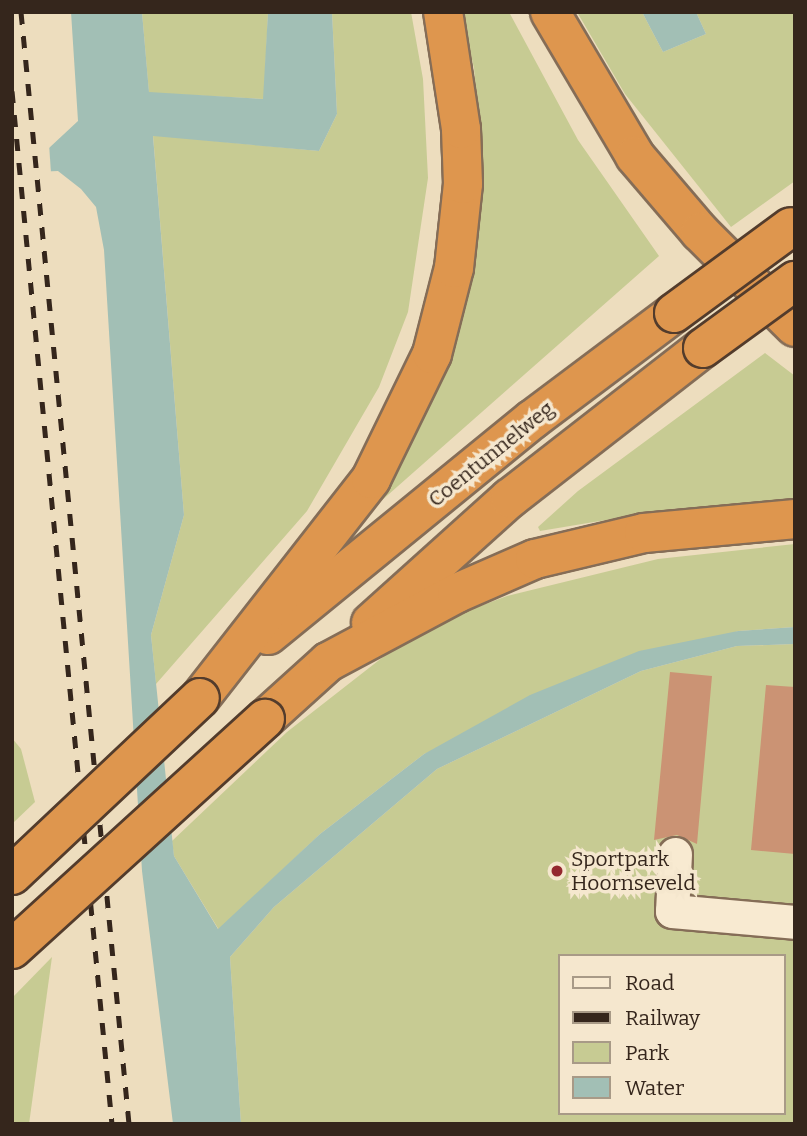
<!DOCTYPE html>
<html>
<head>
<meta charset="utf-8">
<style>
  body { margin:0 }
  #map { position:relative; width:807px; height:1136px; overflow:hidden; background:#edddbe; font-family:Bitter,serif }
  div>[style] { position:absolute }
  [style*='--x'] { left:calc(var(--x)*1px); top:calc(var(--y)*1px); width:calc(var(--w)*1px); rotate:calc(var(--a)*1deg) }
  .green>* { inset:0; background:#c7cb93 }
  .water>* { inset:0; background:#a2bfb5 }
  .pier>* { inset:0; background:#edddbe }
  .building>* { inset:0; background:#cb9374 }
  .roads { filter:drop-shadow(2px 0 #856d57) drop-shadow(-2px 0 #856d57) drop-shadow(0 2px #856d57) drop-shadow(0 -2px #856d57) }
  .street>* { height:33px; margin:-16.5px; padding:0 16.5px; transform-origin:16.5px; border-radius:16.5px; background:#f8ead1 }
  .highway>* { height:38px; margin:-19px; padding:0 19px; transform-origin:19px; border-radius:19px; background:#de964e }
  .rail>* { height:5px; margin-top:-2.5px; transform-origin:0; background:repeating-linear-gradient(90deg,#35261c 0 12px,transparent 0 24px) }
  .bridges { filter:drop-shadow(2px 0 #533c2c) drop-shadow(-2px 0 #533c2c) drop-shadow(0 2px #533c2c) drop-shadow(0 -2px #533c2c) }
  .highway-bridge>* { height:38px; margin:-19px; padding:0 19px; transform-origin:19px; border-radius:19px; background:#de964e }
  .dots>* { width:19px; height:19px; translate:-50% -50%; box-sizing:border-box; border:4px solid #f5e7ce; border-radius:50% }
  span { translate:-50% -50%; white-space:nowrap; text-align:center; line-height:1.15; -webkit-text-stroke:7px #f5e7ce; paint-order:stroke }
  .street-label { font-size:21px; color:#35261c }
  .poi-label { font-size:21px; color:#35261c }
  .left { translate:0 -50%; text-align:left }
  .frame { position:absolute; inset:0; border:14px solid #35261c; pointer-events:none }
  .legend { position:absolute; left:558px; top:954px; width:228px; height:161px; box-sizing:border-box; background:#f5e7ce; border:2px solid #a89a87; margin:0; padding:9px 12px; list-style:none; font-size:21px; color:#35261c }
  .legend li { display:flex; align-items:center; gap:14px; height:35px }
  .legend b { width:35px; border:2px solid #a89a87 }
</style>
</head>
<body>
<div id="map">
  <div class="green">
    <i style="clip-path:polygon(142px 12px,268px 12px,264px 99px,149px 93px)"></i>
    <i style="clip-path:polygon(332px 12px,411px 12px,423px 79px,428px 178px,408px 312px,379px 387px,307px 511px,156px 684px,151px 635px,184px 515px,153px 135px,319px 151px,337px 114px)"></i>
    <i style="clip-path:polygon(461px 12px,509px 12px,578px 140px,659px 256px,372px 509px,426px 412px,455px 332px,472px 262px,483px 170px,474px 68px)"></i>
    <i style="clip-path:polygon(577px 12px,642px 12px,663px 52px,706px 34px,696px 12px,795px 12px,795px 181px,731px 227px,625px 94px)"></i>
    <i style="clip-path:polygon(765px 353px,795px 376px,795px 502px,672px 509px,540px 531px,538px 527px,578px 491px)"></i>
    <i style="clip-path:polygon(795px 544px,795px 627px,738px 631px,424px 754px,320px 834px,219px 930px,174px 856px,172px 841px,287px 732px,392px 650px,438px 622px,507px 596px,658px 559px)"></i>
    <i style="clip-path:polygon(evenodd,795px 644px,795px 1124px,241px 1124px,230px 957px,274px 907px,437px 769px,641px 671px,737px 646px,795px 644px,560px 956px,784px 956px,784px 1113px,560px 1113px,560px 956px)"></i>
    <i style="clip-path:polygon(12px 738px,21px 749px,35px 802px,12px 824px)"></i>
    <i style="clip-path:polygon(52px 957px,29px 1124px,12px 1124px,12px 998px)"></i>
  </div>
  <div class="water">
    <i style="clip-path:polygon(71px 12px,142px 12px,149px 92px,263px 99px,268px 12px,332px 12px,337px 114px,319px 151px,153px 136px,184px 515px,151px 635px,174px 856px,218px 929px,320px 834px,424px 754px,530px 695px,639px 651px,738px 631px,795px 627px,795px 644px,737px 646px,641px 671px,437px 769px,274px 907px,230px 957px,241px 1124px,173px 1124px,142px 871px,104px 250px,96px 207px,81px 189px,58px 171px,12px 173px,12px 151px,49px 148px,78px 121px)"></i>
    <i style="clip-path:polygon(642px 12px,696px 12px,706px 34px,663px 52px)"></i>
  </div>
  <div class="pier">
    <i style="clip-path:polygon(49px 144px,51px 173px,12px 173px,12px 151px)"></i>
  </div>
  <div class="building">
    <i style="clip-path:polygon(670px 672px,712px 676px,697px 844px,677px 835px,654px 840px)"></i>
    <i style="clip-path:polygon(766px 685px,795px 687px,795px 854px,751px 850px)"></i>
  </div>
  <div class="roads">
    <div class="street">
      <i style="--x:675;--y:854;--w:57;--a:93"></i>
      <i style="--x:672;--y:911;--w:123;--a:5.1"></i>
    </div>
    <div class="highway">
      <i style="--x:550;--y:12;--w:167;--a:59.4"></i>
      <i style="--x:635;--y:156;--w:100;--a:49.5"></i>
      <i style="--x:700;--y:232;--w:134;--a:45"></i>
      <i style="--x:371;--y:623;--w:187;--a:-42"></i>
      <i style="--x:510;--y:498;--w:244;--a:-37.9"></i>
      <i style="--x:268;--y:635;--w:342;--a:-39.2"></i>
      <i style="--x:533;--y:419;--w:176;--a:-36.9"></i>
      <i style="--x:200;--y:698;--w:278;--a:-52"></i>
      <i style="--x:371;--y:479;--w:139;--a:-64"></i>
      <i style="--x:432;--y:354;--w:89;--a:-75.7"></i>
      <i style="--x:454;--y:268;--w:84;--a:-83.9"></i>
      <i style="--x:463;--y:184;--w:55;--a:-92.1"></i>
      <i style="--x:461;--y:129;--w:118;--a:-98.7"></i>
      <i style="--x:265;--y:719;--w:85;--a:-42.1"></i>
      <i style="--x:328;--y:662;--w:146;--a:-28.1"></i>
      <i style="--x:457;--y:593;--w:85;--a:-23.6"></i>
      <i style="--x:535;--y:559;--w:112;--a:-13.4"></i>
      <i style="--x:644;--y:533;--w:152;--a:-5.3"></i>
    </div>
  </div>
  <div class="rail">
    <i style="--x:21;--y:12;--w:1117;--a:84.45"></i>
    <i style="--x:12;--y:91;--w:1038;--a:84.47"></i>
  </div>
  <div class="bridges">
    <div class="highway-bridge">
      <i style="--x:674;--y:313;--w:145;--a:-36.3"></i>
      <i style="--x:703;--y:348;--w:114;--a:-36.1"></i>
      <i style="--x:12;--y:875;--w:258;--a:-43.3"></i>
      <i style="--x:12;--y:949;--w:342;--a:-42.3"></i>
    </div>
  </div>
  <div class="dots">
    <i style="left:557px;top:871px;background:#94282e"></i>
  </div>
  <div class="street-label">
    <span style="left:491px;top:454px;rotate:-39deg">Coentunnelweg</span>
  </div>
  <div class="poi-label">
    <span class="left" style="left:571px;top:871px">Sportpark<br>Hoornseveld</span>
  </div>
  <div class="frame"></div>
  <ul class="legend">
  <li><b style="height:9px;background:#f8ead1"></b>Road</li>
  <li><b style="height:9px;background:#35261c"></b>Railway</li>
  <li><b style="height:19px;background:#c7cb93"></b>Park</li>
  <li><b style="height:19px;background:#a2bfb5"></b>Water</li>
  </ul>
</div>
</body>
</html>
